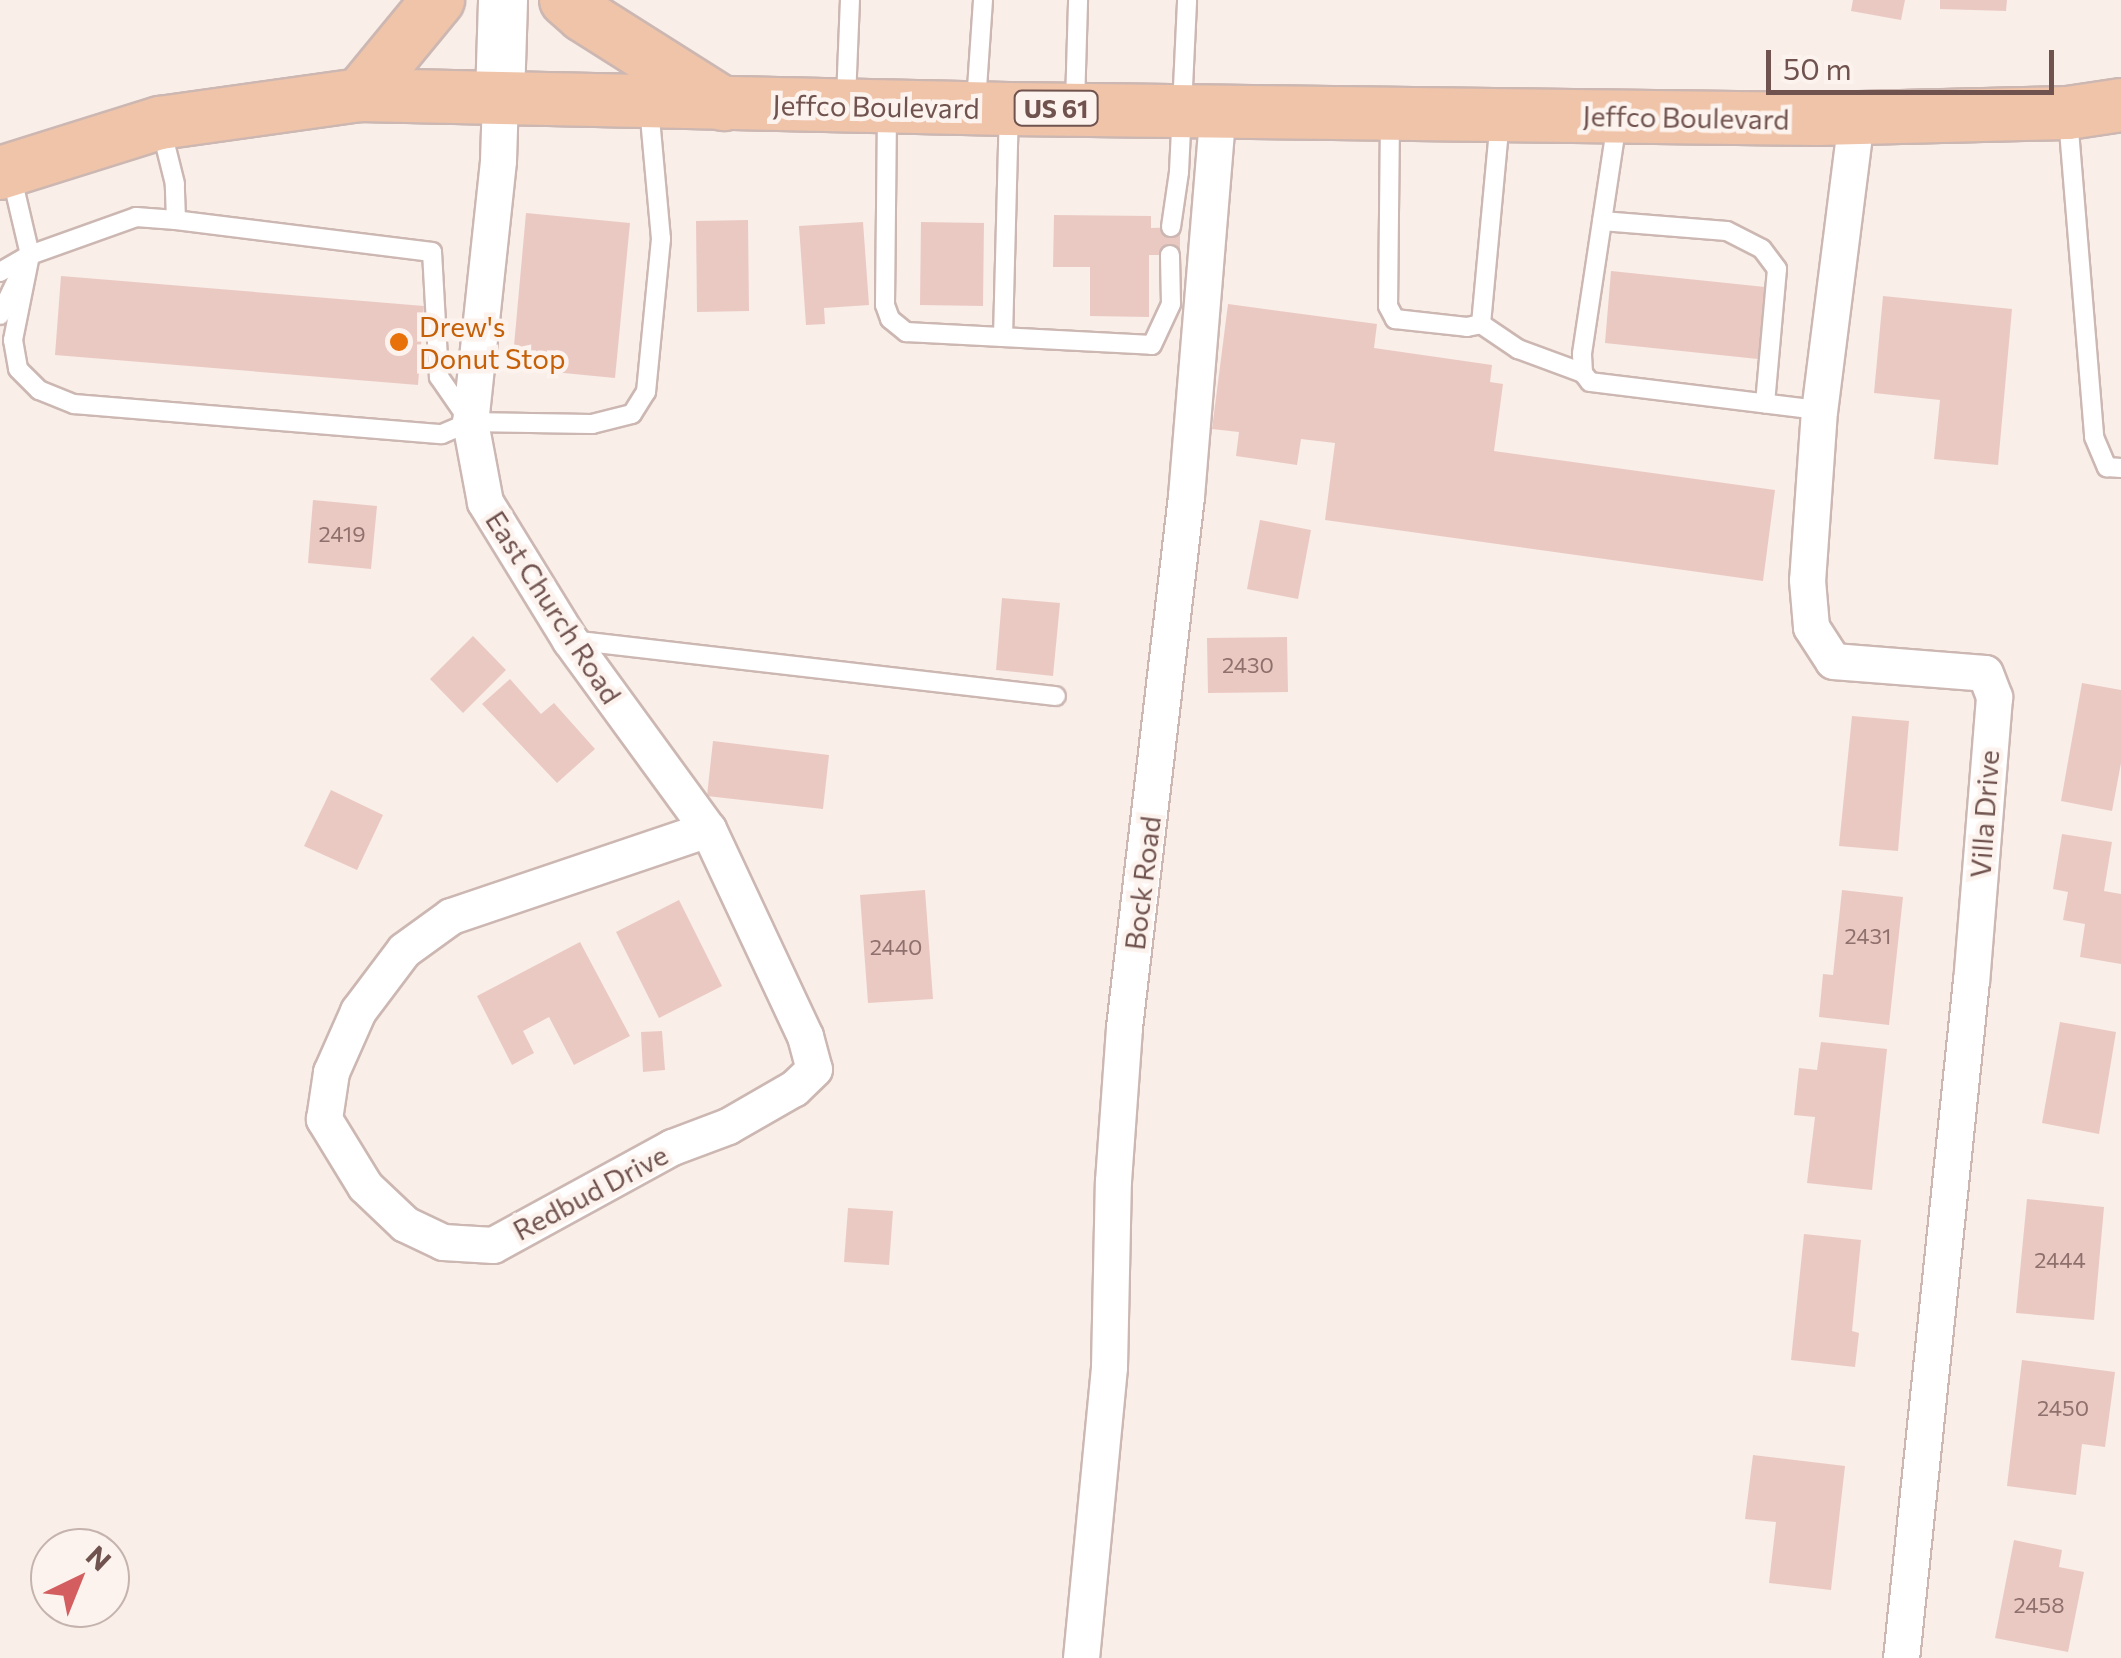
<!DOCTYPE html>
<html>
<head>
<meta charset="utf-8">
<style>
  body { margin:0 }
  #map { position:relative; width:2121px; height:1658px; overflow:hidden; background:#f9eee8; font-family:Commissioner,sans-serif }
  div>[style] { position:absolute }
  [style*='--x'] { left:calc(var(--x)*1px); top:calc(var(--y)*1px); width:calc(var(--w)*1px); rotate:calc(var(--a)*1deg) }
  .building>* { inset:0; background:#ebc9c3 }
  .roads { filter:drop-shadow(2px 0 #ccb7b2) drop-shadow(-2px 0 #ccb7b2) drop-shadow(0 2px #ccb7b2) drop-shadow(0 -2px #ccb7b2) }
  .service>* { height:18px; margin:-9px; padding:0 9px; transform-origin:9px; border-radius:9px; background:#fff }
  .minor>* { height:35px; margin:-17.5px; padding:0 17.5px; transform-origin:17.5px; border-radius:17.5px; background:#fff }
  .secondary>* { height:48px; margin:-24px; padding:0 24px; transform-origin:24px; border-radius:24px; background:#fff }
  .primary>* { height:52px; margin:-26px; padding:0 26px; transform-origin:26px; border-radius:26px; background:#efc4a9 }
  .dots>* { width:28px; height:28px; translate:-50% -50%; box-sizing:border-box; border:5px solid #fdf3ee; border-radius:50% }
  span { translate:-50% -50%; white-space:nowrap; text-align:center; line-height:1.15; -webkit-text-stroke:9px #fdf3ee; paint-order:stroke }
  .number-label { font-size:22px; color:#8f706c }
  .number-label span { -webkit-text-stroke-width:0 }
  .shield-label span { padding:2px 8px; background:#fdf3ee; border:2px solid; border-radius:8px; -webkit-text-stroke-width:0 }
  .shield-label { font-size:25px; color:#70534f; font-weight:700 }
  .street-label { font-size:28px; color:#70534f }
  .food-label { font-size:28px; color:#c56008 }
  .left { translate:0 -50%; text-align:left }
  .north { position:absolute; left:30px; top:1528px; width:100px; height:100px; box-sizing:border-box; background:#fdf3ee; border:2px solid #c5b3ae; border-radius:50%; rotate:43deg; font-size:28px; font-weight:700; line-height:40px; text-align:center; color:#70534f }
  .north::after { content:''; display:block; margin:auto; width:35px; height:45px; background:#d35d5f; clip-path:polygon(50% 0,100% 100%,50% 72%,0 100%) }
  .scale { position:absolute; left:1766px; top:50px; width:288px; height:45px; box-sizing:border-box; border:5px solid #70534f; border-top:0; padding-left:12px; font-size:30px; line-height:35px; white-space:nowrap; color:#70534f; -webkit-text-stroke:8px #fdf3ee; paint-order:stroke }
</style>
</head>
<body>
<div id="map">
  <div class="building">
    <i style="clip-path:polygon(1853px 0,1905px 0,1901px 20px,1851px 11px)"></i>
    <i style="clip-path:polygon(1940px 0,2007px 0,2006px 11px,1940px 9px)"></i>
    <i style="clip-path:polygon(526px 213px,630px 223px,615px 378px,512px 368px)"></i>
    <i style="clip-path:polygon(1054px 215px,1151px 216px,1151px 228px,1180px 227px,1180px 255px,1149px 255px,1149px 317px,1090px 316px,1090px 267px,1053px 267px)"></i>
    <i style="clip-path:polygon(748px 220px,749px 311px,697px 312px,696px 221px)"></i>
    <i style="clip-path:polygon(863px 222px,869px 305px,824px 308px,825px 324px,806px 325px,799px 226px)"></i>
    <i style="clip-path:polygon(921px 222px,984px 223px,983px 306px,920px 305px)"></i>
    <i style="clip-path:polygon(1611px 271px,1765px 287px,1758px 359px,1605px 343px)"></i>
    <i style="clip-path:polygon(61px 276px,424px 306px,418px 385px,55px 355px)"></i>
    <i style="clip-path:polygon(1883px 296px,2012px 309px,1998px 465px,1934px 459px,1940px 400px,1874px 393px)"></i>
    <i style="clip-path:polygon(1228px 304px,1377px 324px,1374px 348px,1492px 365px,1490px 382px,1503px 384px,1494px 451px,1775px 490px,1763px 581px,1325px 520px,1335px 443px,1301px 439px,1297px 465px,1236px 456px,1239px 432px,1212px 429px)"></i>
    <i style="clip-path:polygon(313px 500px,377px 506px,371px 569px,308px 563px)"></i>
    <i style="clip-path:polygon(1260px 520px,1311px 530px,1298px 599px,1247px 589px)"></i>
    <i style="clip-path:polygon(1002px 598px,1060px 603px,1053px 676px,996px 670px)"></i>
    <i style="clip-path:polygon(473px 636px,506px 670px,463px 713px,430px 679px)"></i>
    <i style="clip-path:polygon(1287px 637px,1288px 692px,1208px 693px,1207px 638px)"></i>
    <i style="clip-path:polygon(510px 679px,541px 714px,554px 703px,595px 749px,557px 783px,482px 704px)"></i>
    <i style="clip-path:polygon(2082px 683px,2121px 690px,2121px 763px,2112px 811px,2061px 801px)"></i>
    <i style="clip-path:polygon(1852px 716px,1909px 721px,1898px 851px,1839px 846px)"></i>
    <i style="clip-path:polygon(713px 741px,829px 755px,823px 809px,707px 796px)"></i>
    <i style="clip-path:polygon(331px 790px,383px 815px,357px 870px,304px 846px)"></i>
    <i style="clip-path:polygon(2062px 834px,2112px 842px,2104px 891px,2121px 894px,2121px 964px,2080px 957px,2085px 924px,2063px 920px,2068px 892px,2053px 889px)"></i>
    <i style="clip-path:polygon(925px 890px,933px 999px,868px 1003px,860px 895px)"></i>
    <i style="clip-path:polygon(1842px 890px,1903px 897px,1889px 1025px,1819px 1017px,1823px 974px,1833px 975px)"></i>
    <i style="clip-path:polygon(679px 900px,722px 986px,659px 1018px,616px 932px)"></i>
    <i style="clip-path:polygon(580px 942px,630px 1036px,574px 1065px,549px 1017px,523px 1031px,534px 1053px,512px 1065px,477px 996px)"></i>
    <i style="clip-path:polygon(2060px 1022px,2116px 1032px,2099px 1134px,2042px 1123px)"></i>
    <i style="clip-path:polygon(662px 1031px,665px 1070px,643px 1072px,641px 1032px)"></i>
    <i style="clip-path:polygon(1821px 1042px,1887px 1049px,1872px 1190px,1807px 1183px,1815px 1117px,1794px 1115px,1799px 1068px,1817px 1070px)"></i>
    <i style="clip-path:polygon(2027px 1199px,2104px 1207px,2094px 1320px,2016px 1313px)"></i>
    <i style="clip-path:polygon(848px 1208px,893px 1211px,889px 1265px,844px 1262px)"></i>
    <i style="clip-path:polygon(1804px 1234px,1861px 1240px,1852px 1331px,1859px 1333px,1855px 1367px,1791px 1360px)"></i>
    <i style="clip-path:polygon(2022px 1360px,2115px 1372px,2105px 1447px,2082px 1444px,2076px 1495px,2007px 1486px)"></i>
    <i style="clip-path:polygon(1753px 1455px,1845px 1466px,1831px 1590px,1769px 1583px,1776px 1522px,1745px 1519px)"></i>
    <i style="clip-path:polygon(2014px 1540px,2062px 1550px,2059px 1567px,2084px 1572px,2068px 1652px,1995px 1638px)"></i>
  </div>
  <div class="roads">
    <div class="service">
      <i style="--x:846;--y:99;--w:99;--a:-87.7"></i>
      <i style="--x:976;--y:103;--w:103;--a:-86.1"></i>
      <i style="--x:1075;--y:104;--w:104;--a:-88.3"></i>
      <i style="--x:887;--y:113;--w:192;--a:90.6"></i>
      <i style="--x:885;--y:305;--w:15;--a:70"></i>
      <i style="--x:890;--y:319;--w:21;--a:39"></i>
      <i style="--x:906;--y:332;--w:246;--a:3"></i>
      <i style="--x:1152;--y:345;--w:45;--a:-65.1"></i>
      <i style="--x:1171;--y:304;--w:49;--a:-91.2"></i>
      <i style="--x:1390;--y:118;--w:188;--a:90.6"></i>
      <i style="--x:1388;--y:306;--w:15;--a:62"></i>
      <i style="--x:1395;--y:319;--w:72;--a:6.3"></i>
      <i style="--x:1467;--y:327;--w:14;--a:-12"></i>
      <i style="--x:1481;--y:324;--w:204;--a:-84.7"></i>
      <i style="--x:2068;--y:118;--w:320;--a:85.3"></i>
      <i style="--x:2094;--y:437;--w:33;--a:67"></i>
      <i style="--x:2107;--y:467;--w:14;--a:4"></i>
      <i style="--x:1617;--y:122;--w:235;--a:98.6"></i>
      <i style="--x:1582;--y:354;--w:19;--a:87"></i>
      <i style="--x:1583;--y:373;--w:11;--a:52"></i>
      <i style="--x:1590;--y:382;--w:231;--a:7"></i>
      <i style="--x:11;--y:174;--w:83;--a:76.8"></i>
      <i style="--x:30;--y:255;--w:87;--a:101.3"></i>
      <i style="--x:13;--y:340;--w:29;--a:80"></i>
      <i style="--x:18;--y:369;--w:30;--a:45"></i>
      <i style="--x:39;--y:390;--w:38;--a:22"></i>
      <i style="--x:74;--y:404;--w:369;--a:4.7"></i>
      <i style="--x:442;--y:434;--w:30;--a:-23"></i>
      <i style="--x:470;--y:422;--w:55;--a:-124.6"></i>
      <i style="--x:439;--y:377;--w:125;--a:-93.2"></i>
      <i style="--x:432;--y:252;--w:258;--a:-172.9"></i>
      <i style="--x:1602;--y:221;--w:125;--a:4.6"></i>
      <i style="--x:1727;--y:231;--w:39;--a:27"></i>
      <i style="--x:1762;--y:249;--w:25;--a:53"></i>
      <i style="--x:1777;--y:269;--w:135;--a:95.1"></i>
      <i style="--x:1171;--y:227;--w:56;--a:-81.7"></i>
      <i style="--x:1179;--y:172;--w:172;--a:-87.3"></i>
      <i style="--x:0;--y:272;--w:34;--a:-30"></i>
      <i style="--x:30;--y:255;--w:113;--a:-19.7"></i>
      <i style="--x:136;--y:217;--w:40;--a:4.3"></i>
      <i style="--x:176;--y:220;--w:36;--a:-92"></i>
      <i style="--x:175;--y:184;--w:58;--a:-104"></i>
      <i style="--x:0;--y:315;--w:41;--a:-64.1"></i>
      <i style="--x:1481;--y:324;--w:45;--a:34"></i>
      <i style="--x:1518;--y:349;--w:69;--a:20.3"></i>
      <i style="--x:1003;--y:337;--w:224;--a:-88.5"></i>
      <i style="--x:470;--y:422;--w:122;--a:0.9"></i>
      <i style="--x:592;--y:424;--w:41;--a:-14"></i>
      <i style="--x:632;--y:414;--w:26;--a:-58"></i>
      <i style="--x:646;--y:392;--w:154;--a:-84.4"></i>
      <i style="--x:661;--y:239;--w:132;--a:-95.2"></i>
      <i style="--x:571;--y:640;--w:488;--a:6.6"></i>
    </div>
    <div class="minor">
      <i style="--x:500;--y:97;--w:64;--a:91.8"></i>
      <i style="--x:498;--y:161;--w:262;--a:96.1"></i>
      <i style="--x:470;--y:422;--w:81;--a:79.4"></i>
      <i style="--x:485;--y:502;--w:162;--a:58.4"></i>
      <i style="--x:570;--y:640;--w:234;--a:53.9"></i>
      <i style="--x:708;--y:829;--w:229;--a:64.9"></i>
      <i style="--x:805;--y:1036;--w:34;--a:75"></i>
      <i style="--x:814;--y:1069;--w:28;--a:136"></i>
      <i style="--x:794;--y:1088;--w:76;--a:150.1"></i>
      <i style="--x:728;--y:1126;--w:60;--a:159.4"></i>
      <i style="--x:672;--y:1147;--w:204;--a:151.3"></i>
      <i style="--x:493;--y:1245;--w:50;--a:-176.6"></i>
      <i style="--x:443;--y:1242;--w:42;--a:-154.7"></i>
      <i style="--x:405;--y:1224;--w:55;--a:-136.5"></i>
      <i style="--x:365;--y:1186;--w:79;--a:-121.5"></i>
      <i style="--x:324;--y:1119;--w:48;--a:-81.5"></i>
      <i style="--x:331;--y:1072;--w:67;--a:-66.1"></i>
      <i style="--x:358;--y:1011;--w:76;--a:-53"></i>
      <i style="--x:404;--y:950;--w:58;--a:-35.9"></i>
      <i style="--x:451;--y:916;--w:271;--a:-18.7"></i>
      <i style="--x:1856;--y:119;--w:293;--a:97.2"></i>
      <i style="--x:1819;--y:410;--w:170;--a:94"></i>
      <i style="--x:1807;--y:580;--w:47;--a:85.1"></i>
      <i style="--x:1811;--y:627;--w:40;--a:57.1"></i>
      <i style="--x:1833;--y:661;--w:152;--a:4.5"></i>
      <i style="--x:1985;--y:673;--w:26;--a:69"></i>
      <i style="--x:1994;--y:697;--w:284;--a:94.6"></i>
      <i style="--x:1971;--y:980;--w:682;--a:95.89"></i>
      <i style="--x:1081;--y:1658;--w:292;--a:-84.5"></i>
      <i style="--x:1109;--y:1367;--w:186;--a:-88.8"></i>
      <i style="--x:1113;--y:1181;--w:154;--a:-85.9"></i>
      <i style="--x:1124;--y:1027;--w:535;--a:-83.34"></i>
      <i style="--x:1186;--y:496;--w:387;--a:-85.3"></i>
    </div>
    <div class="secondary">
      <i style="--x:500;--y:97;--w:97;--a:-88.2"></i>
    </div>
    <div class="primary">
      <i style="--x:566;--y:0;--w:23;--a:41"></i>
      <i style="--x:583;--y:15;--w:167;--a:32.3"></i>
      <i style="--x:360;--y:95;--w:123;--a:-50.6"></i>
      <i style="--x:0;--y:173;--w:168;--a:-17.4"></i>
      <i style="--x:160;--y:123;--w:202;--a:-8"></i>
      <i style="--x:360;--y:95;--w:649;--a:1.24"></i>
      <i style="--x:1009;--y:109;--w:809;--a:0.71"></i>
      <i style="--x:1818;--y:119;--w:250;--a:-1.4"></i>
      <i style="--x:2068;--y:113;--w:54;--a:-8.6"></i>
    </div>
  </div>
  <div class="dots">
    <i style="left:399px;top:342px;background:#e8710a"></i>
  </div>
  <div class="number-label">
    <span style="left:342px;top:534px">2419</span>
    <span style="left:1248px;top:665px">2430</span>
    <span style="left:1868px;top:936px">2431</span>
    <span style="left:896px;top:947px">2440</span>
    <span style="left:2060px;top:1260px">2444</span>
    <span style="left:2063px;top:1408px">2450</span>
    <span style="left:2039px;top:1605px">2458</span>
  </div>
  <div class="shield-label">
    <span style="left:1056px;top:108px">US 61</span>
  </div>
  <div class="street-label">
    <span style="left:876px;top:106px;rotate:1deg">Jeffco Boulevard</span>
    <span style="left:1686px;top:117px;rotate:1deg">Jeffco Boulevard</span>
    <span style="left:554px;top:607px;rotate:57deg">East Church Road</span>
    <span style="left:1984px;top:814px;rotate:-86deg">Villa Drive</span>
    <span style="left:1142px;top:883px;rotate:-83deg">Bock Road</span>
    <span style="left:590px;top:1192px;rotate:-28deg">Redbud Drive</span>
  </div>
  <div class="food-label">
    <span class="left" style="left:419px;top:342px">Drew's<br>Donut Stop</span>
  </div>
  <div class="north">N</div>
  <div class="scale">50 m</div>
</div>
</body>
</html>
